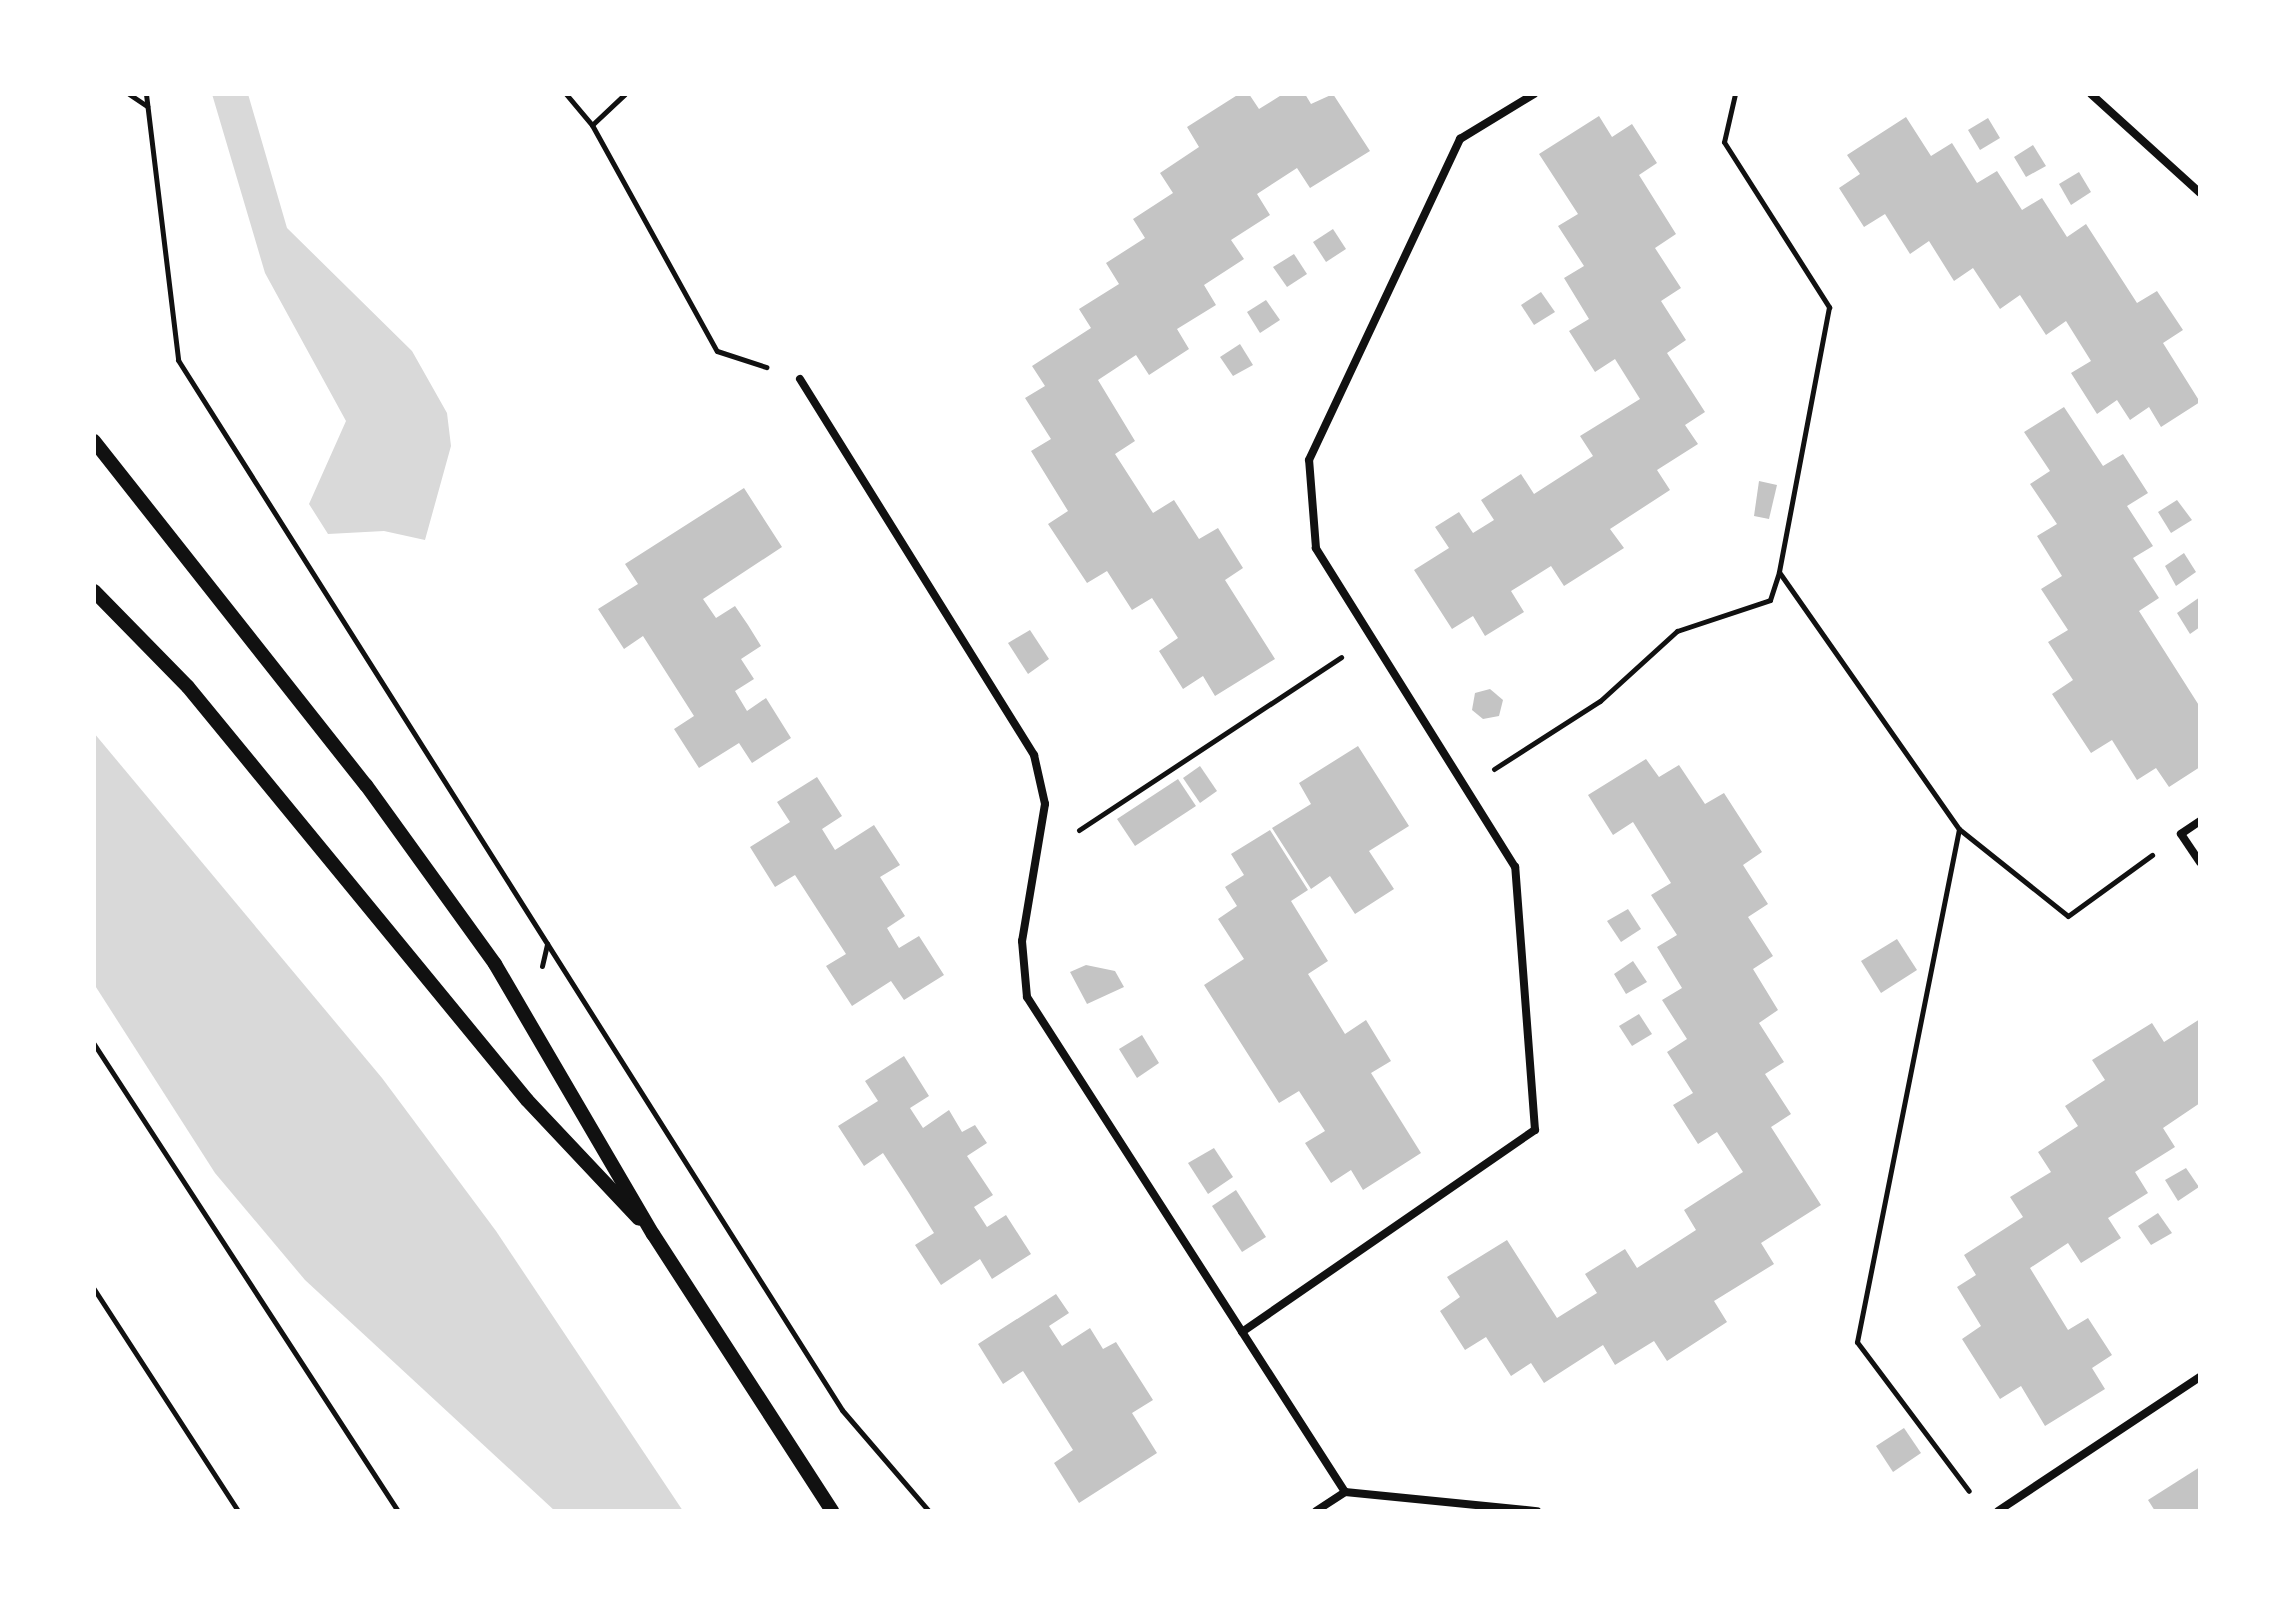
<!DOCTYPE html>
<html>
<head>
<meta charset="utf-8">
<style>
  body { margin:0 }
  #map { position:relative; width:2294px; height:1605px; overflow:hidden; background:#fff; font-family:Montserrat,sans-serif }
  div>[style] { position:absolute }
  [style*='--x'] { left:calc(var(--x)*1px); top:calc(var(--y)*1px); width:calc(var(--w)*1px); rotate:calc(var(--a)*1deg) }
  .water>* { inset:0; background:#d9d9d9 }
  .building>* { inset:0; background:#c4c4c4 }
  .path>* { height:5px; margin:-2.5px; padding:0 2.5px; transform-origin:2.5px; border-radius:2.5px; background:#111 }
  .minor>* { height:8px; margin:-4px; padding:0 4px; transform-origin:4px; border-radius:4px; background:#111 }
  .tertiary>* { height:14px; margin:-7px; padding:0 7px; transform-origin:7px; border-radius:7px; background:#111 }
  span { translate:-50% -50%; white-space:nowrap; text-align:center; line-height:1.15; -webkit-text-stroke:7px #fff; paint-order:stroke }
  .frame { position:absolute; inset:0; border:96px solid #fff; pointer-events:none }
</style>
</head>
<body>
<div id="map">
  <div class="water">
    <i style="clip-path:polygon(212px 94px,248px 94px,287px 228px,412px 351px,447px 413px,451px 446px,425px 540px,384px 531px,328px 534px,309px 504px,346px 421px,265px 273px)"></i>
    <i style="clip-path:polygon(94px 733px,382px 1078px,496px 1231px,683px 1511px,555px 1511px,305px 1280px,215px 1173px,94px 984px)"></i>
  </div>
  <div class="building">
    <i style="clip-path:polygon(1239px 94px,1249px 94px,1259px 109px,1283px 94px,1305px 94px,1311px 104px,1333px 94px,1370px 151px,1310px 188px,1297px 168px,1257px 194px,1270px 215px,1231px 240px,1244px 259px,1204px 285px,1216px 305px,1177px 329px,1189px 349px,1149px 375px,1136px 355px,1098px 380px,1135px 441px,1115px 454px,1153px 513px,1174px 500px,1199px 539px,1218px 528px,1243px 568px,1225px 580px,1275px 659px,1215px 696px,1203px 676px,1183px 689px,1159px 651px,1178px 638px,1152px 598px,1132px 610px,1107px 571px,1087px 583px,1048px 524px,1068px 511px,1031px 451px,1051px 439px,1025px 398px,1045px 386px,1032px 366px,1091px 328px,1079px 309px,1119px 284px,1106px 263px,1145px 238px,1133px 219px,1173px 193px,1160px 173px,1199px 147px,1187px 127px)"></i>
    <i style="clip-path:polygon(1599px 116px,1612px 137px,1632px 124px,1657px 163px,1639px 175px,1676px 234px,1655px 248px,1681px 288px,1661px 301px,1686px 340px,1667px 353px,1705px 412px,1685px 425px,1698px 444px,1657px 470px,1670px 490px,1610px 529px,1624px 548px,1564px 586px,1551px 566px,1511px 591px,1524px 612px,1485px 636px,1473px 616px,1452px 629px,1414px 570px,1449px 548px,1435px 527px,1459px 512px,1473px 533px,1494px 520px,1481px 500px,1521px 474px,1534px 494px,1593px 456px,1580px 436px,1640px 399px,1615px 359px,1595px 372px,1569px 331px,1589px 319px,1564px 278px,1584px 266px,1558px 226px,1578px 214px,1539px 154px)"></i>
    <i style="clip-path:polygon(1906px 117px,1931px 156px,1952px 143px,1977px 183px,1997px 171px,2022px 210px,2042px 198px,2067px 237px,2086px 224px,2137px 303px,2157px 291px,2183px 330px,2163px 343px,2200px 402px,2161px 427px,2149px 407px,2130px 420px,2117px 400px,2097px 414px,2071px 373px,2091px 361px,2066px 321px,2046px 335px,2020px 295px,2000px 309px,1973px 268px,1954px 281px,1929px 241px,1910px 254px,1885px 214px,1864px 227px,1839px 188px,1860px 174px,1847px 155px)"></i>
    <i style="clip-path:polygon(1988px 118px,2000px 138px,1980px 150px,1968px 130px)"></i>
    <i style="clip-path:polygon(2033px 145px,2046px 166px,2026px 177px,2014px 157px)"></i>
    <i style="clip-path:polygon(2079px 172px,2091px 192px,2071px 205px,2059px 184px)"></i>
    <i style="clip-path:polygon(1333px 229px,1346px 249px,1326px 262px,1313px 242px)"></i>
    <i style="clip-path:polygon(1294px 254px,1307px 274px,1287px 287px,1273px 267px)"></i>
    <i style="clip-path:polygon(1541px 292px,1555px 312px,1534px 325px,1521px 305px)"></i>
    <i style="clip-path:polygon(1266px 300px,1280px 320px,1260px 333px,1247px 312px)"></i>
    <i style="clip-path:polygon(1240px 344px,1253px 365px,1233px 376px,1220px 357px)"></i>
    <i style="clip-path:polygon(2064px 407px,2103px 466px,2123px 454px,2148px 493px,2127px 506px,2153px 546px,2133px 558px,2159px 598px,2139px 611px,2200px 707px,2200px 767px,2169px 787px,2156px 768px,2137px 780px,2112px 740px,2091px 753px,2052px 694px,2073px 680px,2048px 642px,2068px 630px,2041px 589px,2062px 576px,2037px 536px,2057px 524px,2030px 484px,2050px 471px,2024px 432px)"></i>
    <i style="clip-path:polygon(1759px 481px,1777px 485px,1769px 519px,1754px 516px)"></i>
    <i style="clip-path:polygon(744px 488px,782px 547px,703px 599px,716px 618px,735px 606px,748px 625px,761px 646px,741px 659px,754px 679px,735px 691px,747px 711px,766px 698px,791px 738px,752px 763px,739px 743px,699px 768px,674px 729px,694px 716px,643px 636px,624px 649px,598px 609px,638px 584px,625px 564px)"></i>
    <i style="clip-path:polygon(2177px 500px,2192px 520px,2171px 533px,2158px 512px)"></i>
    <i style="clip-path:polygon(2184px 553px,2196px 572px,2176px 586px,2165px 566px)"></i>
    <i style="clip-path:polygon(2200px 597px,2200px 627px,2190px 634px,2177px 613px)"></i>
    <i style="clip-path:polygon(1030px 630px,1049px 659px,1028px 674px,1008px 643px)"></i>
    <i style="clip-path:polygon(1490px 689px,1503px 700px,1499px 716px,1483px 719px,1472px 710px,1475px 693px)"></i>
    <i style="clip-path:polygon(1358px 746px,1409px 826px,1369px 851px,1394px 889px,1355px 914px,1330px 876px,1311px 889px,1272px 828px,1311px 804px,1299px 783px)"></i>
    <i style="clip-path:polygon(1646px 759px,1659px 777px,1679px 765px,1705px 804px,1724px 793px,1762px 852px,1743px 865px,1768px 904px,1748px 917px,1773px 956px,1753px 969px,1778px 1010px,1759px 1023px,1784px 1062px,1765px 1074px,1791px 1114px,1771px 1127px,1821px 1205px,1761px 1243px,1774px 1264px,1714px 1301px,1727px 1322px,1667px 1361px,1654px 1341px,1615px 1365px,1603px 1345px,1544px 1383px,1531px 1363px,1511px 1376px,1486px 1337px,1465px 1350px,1440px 1311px,1460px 1297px,1447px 1277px,1507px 1240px,1557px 1318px,1597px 1293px,1585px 1274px,1625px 1249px,1637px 1268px,1696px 1230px,1684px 1210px,1743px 1172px,1717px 1132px,1698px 1144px,1673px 1105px,1693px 1093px,1667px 1052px,1687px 1039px,1662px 1000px,1682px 988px,1657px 947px,1677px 935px,1651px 895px,1671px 883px,1633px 822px,1613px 835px,1588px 795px)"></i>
    <i style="clip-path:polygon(1200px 766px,1217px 791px,1200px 803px,1183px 778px)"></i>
    <i style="clip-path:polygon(817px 777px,842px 816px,822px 829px,835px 850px,874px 825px,900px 865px,880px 877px,905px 916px,887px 928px,899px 948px,919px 936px,944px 975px,904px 1000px,891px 981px,852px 1006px,826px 966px,846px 954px,795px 875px,775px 887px,750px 847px,790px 822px,777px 802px)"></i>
    <i style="clip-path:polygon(1178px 779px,1196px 806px,1135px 846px,1117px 819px)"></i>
    <i style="clip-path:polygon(1270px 830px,1308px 890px,1291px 901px,1328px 961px,1308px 974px,1345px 1034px,1366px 1020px,1391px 1061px,1371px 1073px,1421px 1153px,1363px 1190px,1351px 1170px,1331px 1183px,1305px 1143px,1325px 1131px,1299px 1091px,1279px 1103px,1204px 985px,1244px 959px,1218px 919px,1237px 906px,1225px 887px,1244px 875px,1231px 854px)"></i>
    <i style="clip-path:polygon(1628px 909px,1641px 929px,1621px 942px,1607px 921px)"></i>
    <i style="clip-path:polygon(1897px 939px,1917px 970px,1881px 993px,1861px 961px)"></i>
    <i style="clip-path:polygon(1633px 961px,1647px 982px,1626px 994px,1614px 974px)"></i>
    <i style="clip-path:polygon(1086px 965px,1115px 971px,1124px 987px,1087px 1004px,1070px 972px)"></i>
    <i style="clip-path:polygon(1639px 1014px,1652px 1034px,1632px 1046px,1619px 1026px)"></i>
    <i style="clip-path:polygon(2200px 1019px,2200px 1103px,2163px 1128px,2175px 1147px,2135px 1172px,2148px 1193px,2108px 1218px,2121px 1238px,2081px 1263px,2068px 1243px,2030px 1268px,2068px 1330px,2088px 1318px,2112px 1355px,2092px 1368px,2105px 1389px,2045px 1426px,2021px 1386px,2000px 1399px,1962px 1339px,1981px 1326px,1957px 1287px,1976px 1275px,1964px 1255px,2023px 1217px,2010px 1197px,2051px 1172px,2038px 1152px,2078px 1126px,2065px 1106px,2105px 1080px,2092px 1060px,2152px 1023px,2164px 1042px)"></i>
    <i style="clip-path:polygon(1142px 1035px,1159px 1063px,1137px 1078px,1119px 1049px)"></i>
    <i style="clip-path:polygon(904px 1056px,929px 1096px,910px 1108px,923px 1128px,949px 1110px,962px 1132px,975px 1125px,987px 1143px,967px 1156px,993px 1195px,974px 1207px,987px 1227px,1006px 1215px,1031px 1254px,992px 1279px,980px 1259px,941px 1285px,915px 1245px,934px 1233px,909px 1193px,883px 1153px,864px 1166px,838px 1126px,878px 1101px,865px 1081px)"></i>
    <i style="clip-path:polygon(1214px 1148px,1233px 1177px,1208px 1194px,1188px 1163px)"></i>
    <i style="clip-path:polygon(2186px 1168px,2199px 1187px,2178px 1201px,2165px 1180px)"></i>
    <i style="clip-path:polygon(1236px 1190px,1266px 1237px,1242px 1252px,1212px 1206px)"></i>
    <i style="clip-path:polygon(2158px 1213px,2172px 1233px,2151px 1245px,2138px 1226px)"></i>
    <i style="clip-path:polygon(1056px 1294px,1069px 1313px,1049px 1326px,1062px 1346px,1090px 1328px,1103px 1349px,1116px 1342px,1153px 1400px,1132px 1413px,1157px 1453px,1079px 1503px,1054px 1463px,1073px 1450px,1023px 1371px,1003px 1384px,978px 1344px)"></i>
    <i style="clip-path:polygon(1904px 1428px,1921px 1453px,1893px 1472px,1876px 1446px)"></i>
    <i style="clip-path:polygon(2200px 1467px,2200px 1511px,2155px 1511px,2148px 1500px)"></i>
  </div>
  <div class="path">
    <i style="--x:129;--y:94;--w:22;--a:34"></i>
    <i style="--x:146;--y:94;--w:268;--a:83.1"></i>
    <i style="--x:178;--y:360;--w:1242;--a:57.69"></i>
    <i style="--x:842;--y:1410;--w:133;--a:49.3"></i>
    <i style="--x:566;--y:94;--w:40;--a:50"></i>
    <i style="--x:592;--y:125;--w:45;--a:-43.2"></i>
    <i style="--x:1735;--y:94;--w:49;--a:102.9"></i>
    <i style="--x:1724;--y:142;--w:196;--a:57.5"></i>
    <i style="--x:1829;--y:307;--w:270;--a:100.7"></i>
    <i style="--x:1779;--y:572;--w:314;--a:55"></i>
    <i style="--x:1959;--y:829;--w:523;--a:101.25"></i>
    <i style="--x:1857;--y:1342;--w:186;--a:53.1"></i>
    <i style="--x:592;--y:125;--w:258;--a:61.1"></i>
    <i style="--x:717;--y:351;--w:52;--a:18.1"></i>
    <i style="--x:1494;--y:769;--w:126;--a:-32.7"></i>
    <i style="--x:1600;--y:701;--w:104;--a:-42.3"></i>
    <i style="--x:1677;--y:631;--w:98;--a:-18.4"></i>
    <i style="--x:1770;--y:600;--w:28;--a:-72"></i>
    <i style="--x:1959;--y:829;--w:139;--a:38.6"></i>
    <i style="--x:2068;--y:916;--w:104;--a:-36"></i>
    <i style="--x:1079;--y:830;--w:314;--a:-33.4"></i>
    <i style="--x:542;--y:966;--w:23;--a:-77"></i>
    <i style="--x:94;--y:1044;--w:557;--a:56.94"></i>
    <i style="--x:94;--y:1289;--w:265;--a:57"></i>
  </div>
  <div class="minor">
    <i style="--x:2091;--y:94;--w:147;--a:42.2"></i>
    <i style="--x:800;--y:379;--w:443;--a:58.1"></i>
    <i style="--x:1034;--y:755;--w:50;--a:77.3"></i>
    <i style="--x:1045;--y:804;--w:139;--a:99.5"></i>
    <i style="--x:1022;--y:941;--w:56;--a:84.9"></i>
    <i style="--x:1027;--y:997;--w:588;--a:57.28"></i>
    <i style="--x:2200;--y:821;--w:23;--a:146"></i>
    <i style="--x:2181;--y:834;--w:34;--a:56"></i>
    <i style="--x:1242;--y:1332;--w:356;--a:-34.6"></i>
    <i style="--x:1535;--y:1130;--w:264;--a:-94.3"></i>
    <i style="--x:1515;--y:867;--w:376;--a:-122"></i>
    <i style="--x:1316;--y:548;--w:88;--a:-94.5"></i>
    <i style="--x:1309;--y:460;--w:355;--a:-64.8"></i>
    <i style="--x:1460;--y:139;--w:87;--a:-31.3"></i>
    <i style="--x:1316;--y:1511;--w:35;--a:-33"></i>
    <i style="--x:1345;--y:1492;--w:193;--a:5.7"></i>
    <i style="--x:1998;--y:1511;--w:242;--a:-33.6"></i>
  </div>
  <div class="tertiary">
    <i style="--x:94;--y:441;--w:439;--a:51.7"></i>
    <i style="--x:366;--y:785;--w:221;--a:54.2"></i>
    <i style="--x:495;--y:964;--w:313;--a:59.7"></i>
    <i style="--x:653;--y:1234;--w:330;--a:57.1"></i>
    <i style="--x:94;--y:591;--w:134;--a:45.6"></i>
    <i style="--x:188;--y:687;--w:534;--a:50.62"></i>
    <i style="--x:527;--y:1100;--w:163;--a:46.7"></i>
  </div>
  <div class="frame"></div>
</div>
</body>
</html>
